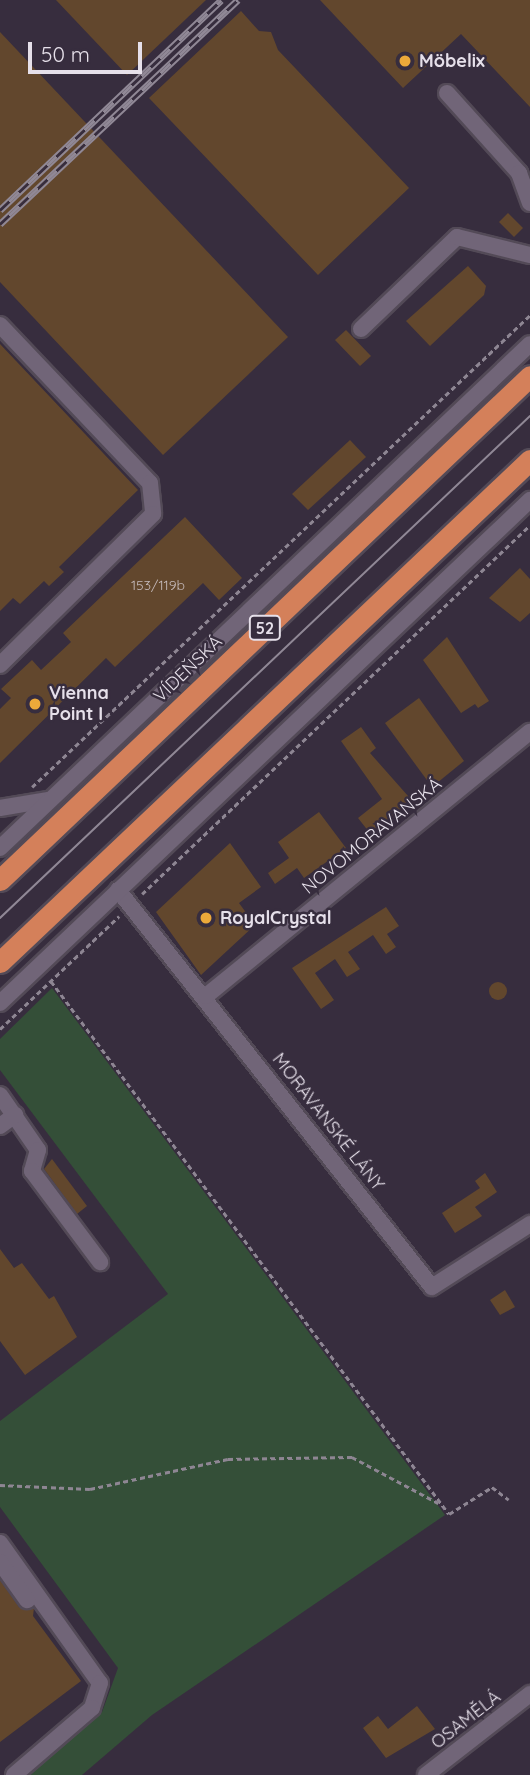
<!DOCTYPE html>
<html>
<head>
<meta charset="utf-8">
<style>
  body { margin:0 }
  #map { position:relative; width:530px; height:1775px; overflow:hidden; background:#372d3e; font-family:Quicksand,sans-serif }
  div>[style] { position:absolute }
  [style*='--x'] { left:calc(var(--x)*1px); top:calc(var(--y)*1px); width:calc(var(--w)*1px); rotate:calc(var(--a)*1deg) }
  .green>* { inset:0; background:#344f38 }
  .building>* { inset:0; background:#62472d }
  .round { border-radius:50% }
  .path>* { height:2.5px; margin-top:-1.25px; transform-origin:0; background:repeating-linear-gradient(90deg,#8e8693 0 5px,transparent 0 8.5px) }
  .roads { filter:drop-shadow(2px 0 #534a57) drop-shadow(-2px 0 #534a57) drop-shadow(0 2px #534a57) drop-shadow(0 -2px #534a57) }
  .minor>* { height:16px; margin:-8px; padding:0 8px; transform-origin:8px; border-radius:8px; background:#716578 }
  .highway>* { height:21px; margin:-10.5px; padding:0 10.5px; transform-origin:10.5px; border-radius:10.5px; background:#d4805a }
  .tram>* { height:2px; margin:-1px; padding:0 1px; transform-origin:1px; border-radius:1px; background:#908896 }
  .rail>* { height:7px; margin-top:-3.5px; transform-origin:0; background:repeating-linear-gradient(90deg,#372d3e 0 13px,#908896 0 26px); box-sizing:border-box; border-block:2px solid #908896 }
  .dots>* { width:19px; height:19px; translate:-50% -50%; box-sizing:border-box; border:4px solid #372d3e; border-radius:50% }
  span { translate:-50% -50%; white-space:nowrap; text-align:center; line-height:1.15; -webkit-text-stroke:5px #372d3e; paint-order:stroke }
  .number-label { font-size:14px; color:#c5babb }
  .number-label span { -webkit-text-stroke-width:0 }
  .shield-label span { padding:2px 5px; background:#372d3e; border:2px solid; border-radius:5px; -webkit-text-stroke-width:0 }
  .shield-label { font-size:16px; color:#e6e0ea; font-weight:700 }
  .poi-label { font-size:18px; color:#e6e0ea; font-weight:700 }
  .left { translate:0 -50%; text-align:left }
  .street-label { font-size:18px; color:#e6e0ea }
  .scale { position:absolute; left:28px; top:42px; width:114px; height:32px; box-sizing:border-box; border:4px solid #e6e0ea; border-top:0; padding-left:9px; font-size:21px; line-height:24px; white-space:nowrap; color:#e6e0ea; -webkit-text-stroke:5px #372d3e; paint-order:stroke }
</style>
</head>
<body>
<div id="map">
  <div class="green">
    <i style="clip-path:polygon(52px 988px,445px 1515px,152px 1715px,82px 1775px,28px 1775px,102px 1712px,118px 1668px,0 1507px,0 1421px,168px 1294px,0 1070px,0 1039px)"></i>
  </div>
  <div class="building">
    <i style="clip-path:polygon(56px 0,206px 0,127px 75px)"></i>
    <i style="clip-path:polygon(320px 0,530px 0,530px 107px,461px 34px,403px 88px)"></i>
    <i style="clip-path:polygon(241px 11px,259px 31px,271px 32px,278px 50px,409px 188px,318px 275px,149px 98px)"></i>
    <i style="clip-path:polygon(0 32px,288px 337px,163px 455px,0 282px)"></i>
    <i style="clip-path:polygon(508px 213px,523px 228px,514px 237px,499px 222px)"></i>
    <i style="clip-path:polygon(468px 266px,486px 286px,484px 295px,430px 346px,406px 321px)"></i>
    <i style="clip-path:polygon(346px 330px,371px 356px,360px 366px,335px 340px)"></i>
    <i style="clip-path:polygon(0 344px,138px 490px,59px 567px,64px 572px,49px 586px,44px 581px,20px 604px,13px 598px,0 611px)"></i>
    <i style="clip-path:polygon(350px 440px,366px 457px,308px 510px,292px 494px)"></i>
    <i style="clip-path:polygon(185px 517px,242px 578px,219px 600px,203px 583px,115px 667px,106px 658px,0 763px,0 709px,11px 698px,1px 689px,32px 660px,41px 670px,71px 642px,63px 633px)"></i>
    <i style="clip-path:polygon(520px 568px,530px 579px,530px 613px,520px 622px,489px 598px)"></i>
    <i style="clip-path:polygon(447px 637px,489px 701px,478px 708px,475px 704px,461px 713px,423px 660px)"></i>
    <i style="clip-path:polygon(419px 698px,464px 761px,432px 787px,385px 723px)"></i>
    <i style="clip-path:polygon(361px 727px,376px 748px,370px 753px,416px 805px,369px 832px,358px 818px,382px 799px,341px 741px)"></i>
    <i style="clip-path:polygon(319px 812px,346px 848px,304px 878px,297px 868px,275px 884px,268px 873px,289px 858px,278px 842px)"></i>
    <i style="clip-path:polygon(230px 843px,261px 887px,239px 903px,255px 925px,201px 975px,156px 912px)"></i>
    <i style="clip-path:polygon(386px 907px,399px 926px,387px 934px,396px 947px,386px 954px,373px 935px,348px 952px,360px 969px,347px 977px,335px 959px,315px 973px,334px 1000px,321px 1009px,292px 968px)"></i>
    <i class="round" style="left:489px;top:982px;width:18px;height:18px"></i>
    <i style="clip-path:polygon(52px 1159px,87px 1206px,77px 1214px,44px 1169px)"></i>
    <i style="clip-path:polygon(485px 1173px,497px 1192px,475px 1207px,482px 1216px,455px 1233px,442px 1213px,480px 1188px,475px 1181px)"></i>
    <i style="clip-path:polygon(0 1249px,14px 1268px,22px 1263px,49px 1299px,54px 1296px,77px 1337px,25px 1375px,0 1341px)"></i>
    <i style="clip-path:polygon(505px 1290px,515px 1307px,500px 1315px,490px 1300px)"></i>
    <i style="clip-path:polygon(0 1580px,19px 1607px,34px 1608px,33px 1616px,81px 1681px,0 1742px)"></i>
    <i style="clip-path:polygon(417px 1706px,435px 1729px,386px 1758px,363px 1728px,378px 1716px,388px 1729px)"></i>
  </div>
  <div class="path">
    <i style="--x:32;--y:787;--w:686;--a:-43.46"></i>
    <i style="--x:142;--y:894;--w:535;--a:-43.56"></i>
    <i style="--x:51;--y:981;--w:665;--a:53.25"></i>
    <i style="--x:449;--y:1514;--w:51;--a:-32.1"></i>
    <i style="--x:492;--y:1487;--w:21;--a:37"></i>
    <i style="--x:0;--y:1029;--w:164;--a:-43.5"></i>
    <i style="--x:0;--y:1485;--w:90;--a:2.5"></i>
    <i style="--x:90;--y:1489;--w:141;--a:-12.3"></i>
    <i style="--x:228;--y:1459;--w:124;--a:-0.9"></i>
    <i style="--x:352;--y:1457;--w:98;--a:28.1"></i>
  </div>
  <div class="roads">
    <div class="minor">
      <i style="--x:447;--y:93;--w:108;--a:48"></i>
      <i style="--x:519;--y:173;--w:32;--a:70"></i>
      <i style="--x:0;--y:325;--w:218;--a:46.5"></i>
      <i style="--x:150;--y:483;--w:31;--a:84"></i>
      <i style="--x:153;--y:514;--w:215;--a:135.4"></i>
      <i style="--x:361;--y:329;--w:133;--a:-43.8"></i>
      <i style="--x:457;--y:237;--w:75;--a:13.9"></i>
      <i style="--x:0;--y:808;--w:49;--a:-9.5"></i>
      <i style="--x:0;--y:848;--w:731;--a:-43.56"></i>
      <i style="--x:118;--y:890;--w:506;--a:51.66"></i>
      <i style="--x:432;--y:1287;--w:117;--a:-32.7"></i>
      <i style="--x:206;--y:996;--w:418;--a:-39.2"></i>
      <i style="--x:0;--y:1003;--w:731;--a:-43.5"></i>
      <i style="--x:0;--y:1095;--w:67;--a:55.4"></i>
      <i style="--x:38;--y:1150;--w:22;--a:106"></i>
      <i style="--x:32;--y:1171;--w:114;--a:53.2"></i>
      <i style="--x:0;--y:1126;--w:19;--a:-36"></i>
      <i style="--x:0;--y:1543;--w:172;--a:54.5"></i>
      <i style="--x:100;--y:1683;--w:26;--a:108"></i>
      <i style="--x:92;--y:1708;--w:103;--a:139.3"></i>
      <i style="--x:0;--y:1562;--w:47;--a:54.6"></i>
      <i style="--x:426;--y:1775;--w:132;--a:-37.9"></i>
    </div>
    <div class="highway">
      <i style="--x:0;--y:880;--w:731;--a:-43.56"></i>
      <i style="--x:0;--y:962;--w:730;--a:-43.45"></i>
    </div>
  </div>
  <div class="tram">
    <i style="--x:0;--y:918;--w:730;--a:-43.45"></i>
  </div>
  <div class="rail">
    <i style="--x:0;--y:210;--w:305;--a:-43.5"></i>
    <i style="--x:0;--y:224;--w:327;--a:-43.3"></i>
  </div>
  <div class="dots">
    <i style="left:405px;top:61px;background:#eca93a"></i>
    <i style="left:35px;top:704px;background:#eca93a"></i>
    <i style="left:206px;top:918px;background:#eca93a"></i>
  </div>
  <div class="number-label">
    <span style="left:158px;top:585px">153/119b</span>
  </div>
  <div class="shield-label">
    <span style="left:265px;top:628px">52</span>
  </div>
  <div class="poi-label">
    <span class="left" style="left:419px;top:61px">Möbelix</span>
    <span class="left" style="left:49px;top:704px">Vienna<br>Point I</span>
    <span class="left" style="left:220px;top:918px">RoyalCrystal</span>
  </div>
  <div class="street-label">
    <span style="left:188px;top:669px;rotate:-44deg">VÍDEŇSKÁ</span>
    <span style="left:372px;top:836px;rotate:-39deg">NOVOMORAVANSKÁ</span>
    <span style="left:328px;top:1122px;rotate:52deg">MORAVANSKÉ LÁNY</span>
    <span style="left:466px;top:1720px;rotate:-38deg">OSAMĚLÁ</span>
  </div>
  <div class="scale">50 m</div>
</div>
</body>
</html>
